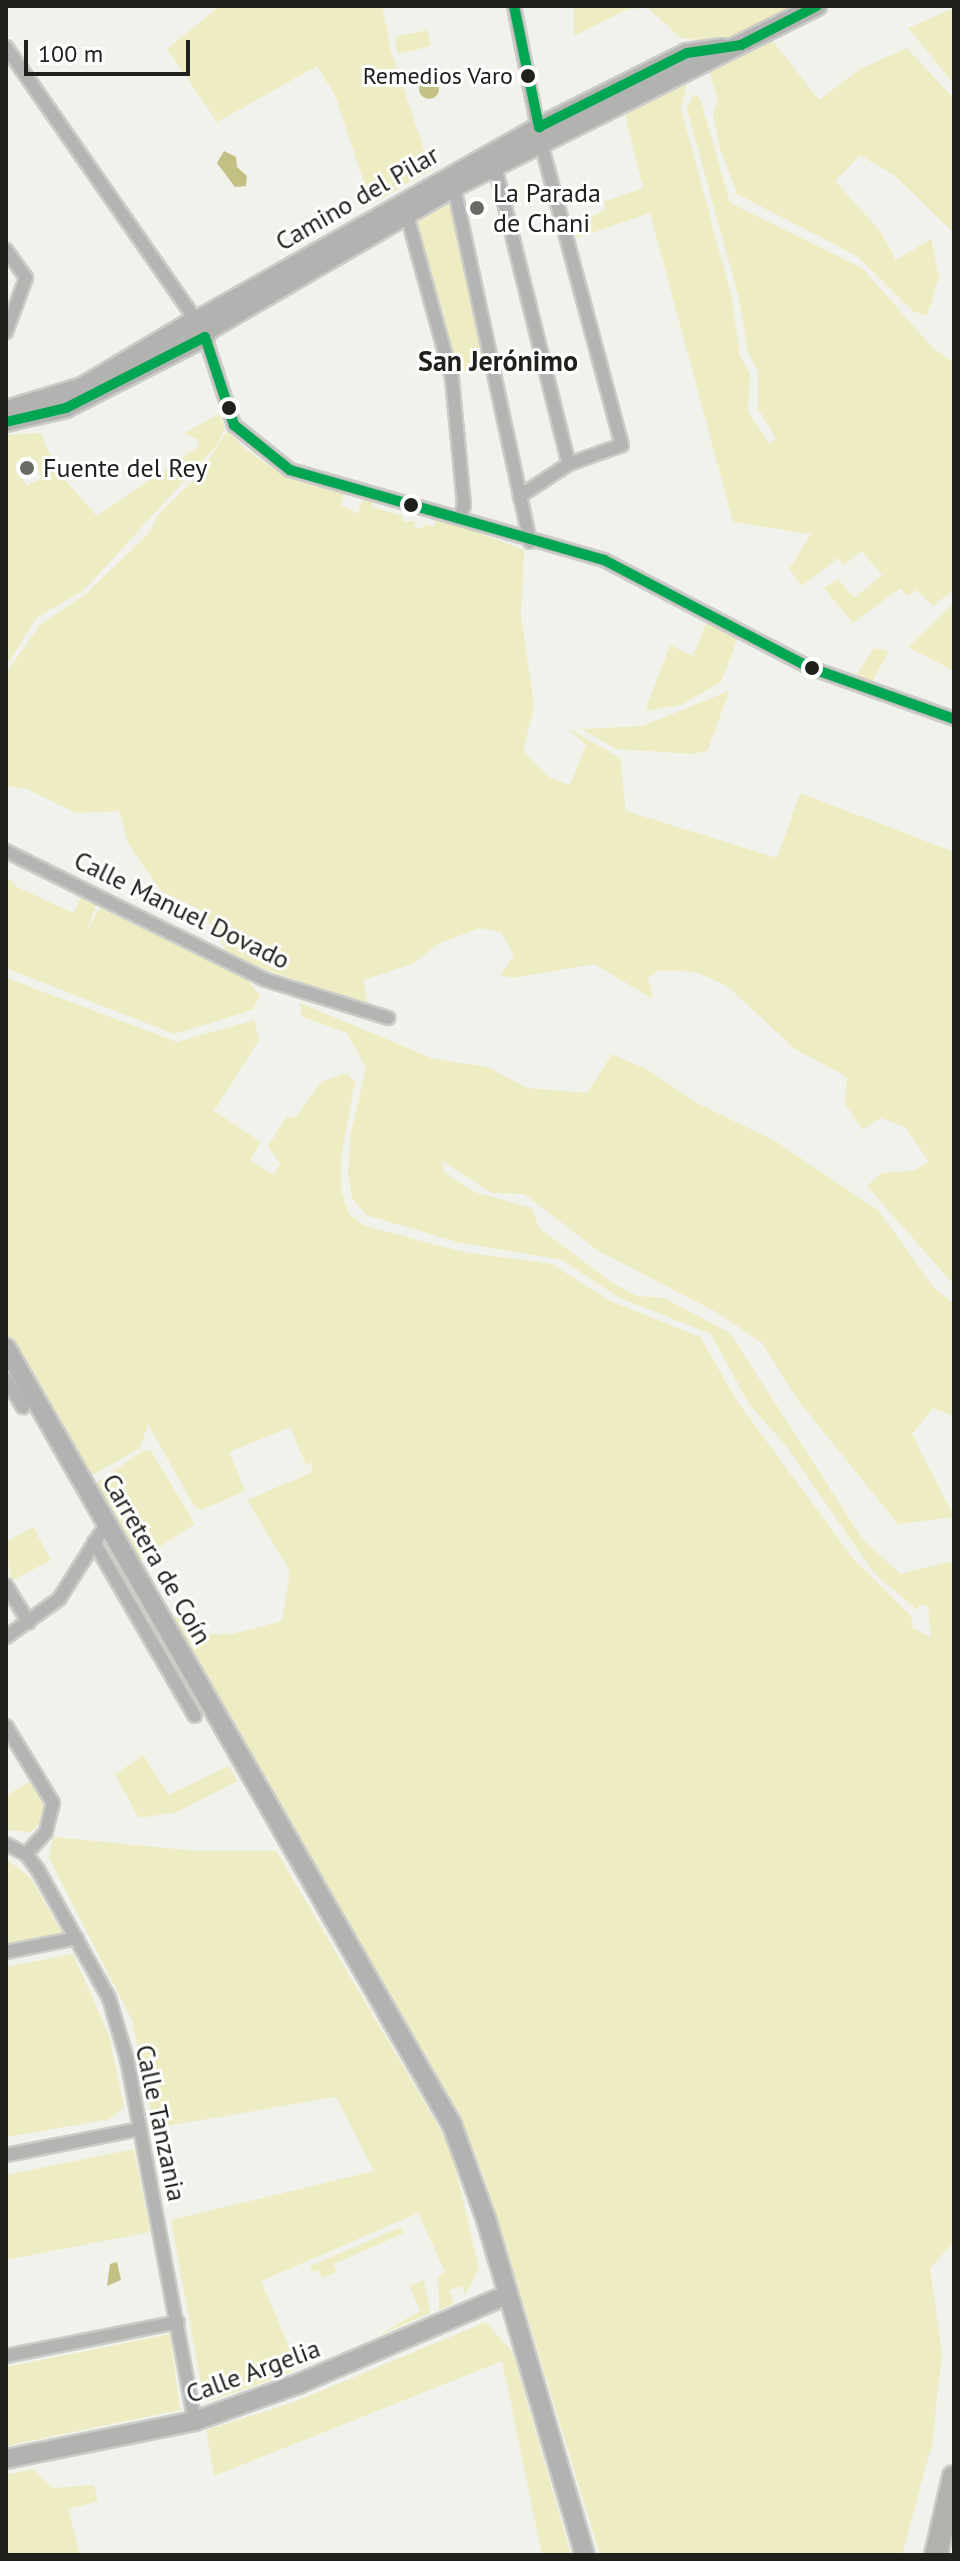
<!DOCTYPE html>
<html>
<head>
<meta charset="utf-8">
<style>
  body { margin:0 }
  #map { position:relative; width:960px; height:2561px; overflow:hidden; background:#f2f2ed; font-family:"PT Sans",sans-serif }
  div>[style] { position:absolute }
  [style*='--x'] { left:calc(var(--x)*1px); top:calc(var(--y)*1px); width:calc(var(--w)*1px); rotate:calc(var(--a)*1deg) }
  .green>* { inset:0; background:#edecc2 }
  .water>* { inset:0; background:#c2c083 }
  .round { border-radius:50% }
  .roads { filter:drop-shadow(2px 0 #cbcbc8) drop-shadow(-2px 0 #cbcbc8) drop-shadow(0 2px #cbcbc8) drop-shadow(0 -2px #cbcbc8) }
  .street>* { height:12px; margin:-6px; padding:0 6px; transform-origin:6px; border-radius:6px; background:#b4b4b2 }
  .secondary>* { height:18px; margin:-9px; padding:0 9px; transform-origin:9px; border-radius:9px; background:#b2b2b1 }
  .highway>* { height:22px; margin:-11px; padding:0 11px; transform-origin:11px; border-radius:11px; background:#b1b1ad }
  .bus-1>* { height:10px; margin:-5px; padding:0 5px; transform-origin:5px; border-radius:5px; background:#00a651 }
  .dots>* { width:22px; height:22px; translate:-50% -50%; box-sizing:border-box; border:4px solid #fff; border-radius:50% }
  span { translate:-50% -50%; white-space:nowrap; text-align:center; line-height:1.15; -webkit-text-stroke:6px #fff; paint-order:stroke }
  .bus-label { font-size:24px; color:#20201c }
  .right { translate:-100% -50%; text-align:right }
  .poi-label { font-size:26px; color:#20201c }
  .left { translate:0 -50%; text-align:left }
  .street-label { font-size:26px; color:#20201c }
  .neighbourhood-label { font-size:28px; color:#20201c; font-weight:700 }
  .frame { position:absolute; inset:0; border:8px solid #20201c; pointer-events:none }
  .scale { position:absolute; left:24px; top:40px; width:166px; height:36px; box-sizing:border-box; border:4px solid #20201c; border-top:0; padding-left:10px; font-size:24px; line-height:28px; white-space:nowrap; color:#20201c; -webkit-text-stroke:6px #fff; paint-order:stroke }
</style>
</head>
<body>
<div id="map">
  <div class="green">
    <i style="clip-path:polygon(220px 6px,382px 6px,391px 51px,431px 170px,371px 204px,335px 95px,317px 66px,217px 122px,167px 49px)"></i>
    <i style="clip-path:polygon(574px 6px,800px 6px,725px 43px,681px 38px,648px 8px,628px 9px,574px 36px)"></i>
    <i style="clip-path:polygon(954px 8px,954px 82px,953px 83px,908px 28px)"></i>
    <i style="clip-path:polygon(427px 30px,431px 46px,398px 54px,395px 37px)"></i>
    <i style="clip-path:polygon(772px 40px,819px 100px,860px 69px,907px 48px,954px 99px,954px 233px,894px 175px,860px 155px,835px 181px,880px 231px,896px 260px,931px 239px,939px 276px,927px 316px,913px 311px,857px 256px,737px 194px,720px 148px,713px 115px,718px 100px,709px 71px)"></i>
    <i style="clip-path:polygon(687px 82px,681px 108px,732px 299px,740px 356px,750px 374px,748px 412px,769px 444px,776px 438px,758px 409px,758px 371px,748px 352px,739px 299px,687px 109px,693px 94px,700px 98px,730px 203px,862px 268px,933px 348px,954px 363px,954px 590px,933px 606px,916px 590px,907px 596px,900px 588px,853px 623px,824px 588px,838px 579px,854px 598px,882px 575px,862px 551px,844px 565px,838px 558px,802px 586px,789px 569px,811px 534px,733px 522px,650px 213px,577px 238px,574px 228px,605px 209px,603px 202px,643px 188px,625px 114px)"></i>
    <i style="clip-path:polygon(453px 199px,490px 362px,455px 376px,414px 224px)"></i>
    <i style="clip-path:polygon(evenodd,219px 414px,225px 427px,218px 444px,85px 589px,36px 618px,6px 666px,6px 435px,41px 433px,56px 470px,97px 516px,199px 446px,197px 439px,184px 433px,219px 414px,30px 456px,42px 478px,27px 486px,15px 464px,30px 456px)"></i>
    <i style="clip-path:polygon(228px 430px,244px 448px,289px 479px,344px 494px,341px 505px,358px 514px,363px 498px,373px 499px,372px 507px,402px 516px,403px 522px,416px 521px,414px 526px,423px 529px,425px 524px,433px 527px,437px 517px,524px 550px,521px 616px,534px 706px,523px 751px,549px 777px,570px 785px,586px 745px,566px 727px,620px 758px,626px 811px,777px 858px,800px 793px,954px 852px,954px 1285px,867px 1186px,882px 1173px,913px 1171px,929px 1162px,905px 1127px,880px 1118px,863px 1130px,845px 1104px,847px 1077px,795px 1049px,727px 986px,696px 972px,659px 970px,648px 978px,653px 999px,594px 964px,513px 978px,500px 975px,514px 955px,501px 932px,480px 928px,440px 943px,414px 963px,363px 980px,368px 1006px,231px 957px,201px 910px,161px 891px,129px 845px,119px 811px,76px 813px,25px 788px,6px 787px,6px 673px,40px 625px,86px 594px,150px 532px,157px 516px,198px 476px)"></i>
    <i style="clip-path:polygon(954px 603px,954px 671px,908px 647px)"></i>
    <i style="clip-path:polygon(706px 623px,738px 638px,721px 682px,681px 705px,645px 711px,670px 645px,693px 656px)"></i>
    <i style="clip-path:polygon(874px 648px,889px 651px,870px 685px,854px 679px)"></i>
    <i style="clip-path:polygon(729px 691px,708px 750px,694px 754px,616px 749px,582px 729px,642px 726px)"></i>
    <i style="clip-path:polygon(6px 876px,17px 887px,73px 913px,82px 896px,96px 905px,86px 932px,100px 908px,244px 976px,260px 996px,252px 1010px,174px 1034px,6px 968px)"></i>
    <i style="clip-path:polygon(6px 978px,177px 1042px,254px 1020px,259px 1040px,214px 1111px,261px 1142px,250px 1160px,273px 1175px,280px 1164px,268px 1146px,287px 1116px,295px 1118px,322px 1081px,347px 1073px,355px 1082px,341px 1157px,341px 1191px,349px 1214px,365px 1226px,463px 1252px,552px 1264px,608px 1300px,700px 1337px,737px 1401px,854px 1560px,911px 1616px,913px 1628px,931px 1638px,928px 1606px,920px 1605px,917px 1610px,874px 1573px,786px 1446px,749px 1404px,711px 1334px,618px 1297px,562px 1260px,457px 1242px,366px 1215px,352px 1198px,348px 1172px,351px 1132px,366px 1068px,347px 1033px,301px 1016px,300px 1003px,434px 1059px,488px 1067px,527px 1088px,587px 1093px,612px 1054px,646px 1069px,697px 1103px,775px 1141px,879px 1211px,934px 1288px,954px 1304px,954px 1416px,933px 1408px,912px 1434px,954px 1517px,898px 1524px,797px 1399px,762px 1343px,716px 1312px,597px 1250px,524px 1194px,492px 1193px,441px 1160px,444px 1172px,474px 1192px,532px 1208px,539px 1228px,611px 1282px,637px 1296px,664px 1298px,730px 1333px,861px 1537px,900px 1574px,954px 1561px,954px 2242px,930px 2268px,942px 2353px,932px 2444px,902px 2555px,600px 2555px,486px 2182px,458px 2112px,163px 1605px,196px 1635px,233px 1634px,282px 1621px,290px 1571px,247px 1500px,311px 1473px,313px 1462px,306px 1465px,290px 1427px,229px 1452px,245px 1491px,201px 1510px,194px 1506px,148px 1424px,140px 1448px,89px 1477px,6px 1333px)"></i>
    <i style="clip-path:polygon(143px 1451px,151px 1451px,195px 1524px,137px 1561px,93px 1485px)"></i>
    <i style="clip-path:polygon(33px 1527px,51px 1560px,11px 1581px,6px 1542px)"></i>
    <i style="clip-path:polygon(143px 1755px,168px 1795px,229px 1766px,237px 1781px,177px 1812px,139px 1818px,115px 1775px)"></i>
    <i style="clip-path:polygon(32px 1780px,45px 1803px,44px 1819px,31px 1832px,6px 1830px,6px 1796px)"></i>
    <i style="clip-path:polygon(53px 1837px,197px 1851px,276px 1851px,450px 2146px,479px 2268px,465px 2295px,462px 2286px,449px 2290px,453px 2304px,439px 2310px,438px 2276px,445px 2272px,418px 2213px,261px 2281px,297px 2367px,286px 2375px,209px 2401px,203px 2394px,171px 2220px,374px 2171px,336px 2097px,154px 2128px,132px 2020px,49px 1858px)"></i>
    <i style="clip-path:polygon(6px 1859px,30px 1877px,62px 1933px,6px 1944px)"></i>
    <i style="clip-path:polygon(73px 1954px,109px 2036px,124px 2107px,110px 2119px,6px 2137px,6px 1967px)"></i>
    <i style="clip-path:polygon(134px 2149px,150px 2232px,6px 2260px,6px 2175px)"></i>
    <i style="clip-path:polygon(401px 2227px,404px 2233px,334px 2264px,336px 2272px,322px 2278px,318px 2270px,313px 2272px,310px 2266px)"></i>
    <i style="clip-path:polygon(424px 2280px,430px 2313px,377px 2336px,420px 2311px,409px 2286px)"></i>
    <i style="clip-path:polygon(486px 2322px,513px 2353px,571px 2555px,542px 2555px,502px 2361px,214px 2476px,206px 2430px,292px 2403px)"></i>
    <i style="clip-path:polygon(170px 2334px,180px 2410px,6px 2446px,6px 2367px)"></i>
    <i style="clip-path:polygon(33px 2469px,53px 2488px,94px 2485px,98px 2501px,68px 2509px,80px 2555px,6px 2555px,6px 2475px)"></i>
  </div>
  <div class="water">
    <i class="round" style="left:419px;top:79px;width:20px;height:20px"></i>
    <i style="clip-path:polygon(224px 151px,236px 157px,237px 167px,247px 176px,246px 186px,235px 187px,217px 163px)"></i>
    <i style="clip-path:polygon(117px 2262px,121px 2280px,107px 2286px,110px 2264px)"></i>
  </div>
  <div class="roads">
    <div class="street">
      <i style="--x:514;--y:6;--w:140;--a:78.9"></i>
      <i style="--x:541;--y:143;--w:313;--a:75"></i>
      <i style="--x:622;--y:445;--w:56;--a:160.3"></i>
      <i style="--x:569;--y:464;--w:59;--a:146.9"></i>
      <i style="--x:6;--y:47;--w:329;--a:55.2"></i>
      <i style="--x:495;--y:166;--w:307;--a:76.1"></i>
      <i style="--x:454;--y:187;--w:363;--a:77.9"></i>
      <i style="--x:407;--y:215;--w:169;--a:74.6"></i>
      <i style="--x:452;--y:378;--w:128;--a:84.6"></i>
      <i style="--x:464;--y:505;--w:14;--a:107"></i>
      <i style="--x:6;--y:250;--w:34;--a:54"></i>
      <i style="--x:26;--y:278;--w:58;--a:110.3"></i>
      <i style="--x:205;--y:337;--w:93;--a:71.8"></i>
      <i style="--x:234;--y:425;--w:72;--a:38.8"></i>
      <i style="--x:290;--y:470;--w:327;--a:16"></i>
      <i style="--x:604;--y:560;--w:233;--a:27.6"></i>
      <i style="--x:811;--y:668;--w:152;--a:19.6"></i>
      <i style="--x:6;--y:851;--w:290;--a:26.4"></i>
      <i style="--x:266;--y:980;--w:128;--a:17.3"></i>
      <i style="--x:6;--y:1379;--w:33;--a:59"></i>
      <i style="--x:94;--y:1542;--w:201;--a:59.9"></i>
      <i style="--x:6;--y:1585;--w:44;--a:58.8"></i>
      <i style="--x:6;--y:1637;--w:65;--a:-35.6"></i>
      <i style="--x:59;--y:1599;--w:90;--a:-57.7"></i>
      <i style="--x:6;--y:1726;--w:90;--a:58.6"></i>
      <i style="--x:53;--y:1803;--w:30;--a:104"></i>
      <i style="--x:46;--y:1832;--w:30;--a:132"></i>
      <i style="--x:6;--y:1844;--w:22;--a:27"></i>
      <i style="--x:26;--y:1854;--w:20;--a:53"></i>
      <i style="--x:38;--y:1870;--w:146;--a:61"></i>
      <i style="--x:109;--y:1998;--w:64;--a:73.6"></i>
      <i style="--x:127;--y:2059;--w:368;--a:79.4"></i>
      <i style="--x:6;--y:1952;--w:72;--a:-11.2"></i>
      <i style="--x:6;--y:2155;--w:136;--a:-11"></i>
      <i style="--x:6;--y:2356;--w:175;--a:-11.2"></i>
    </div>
    <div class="secondary">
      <i style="--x:203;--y:317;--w:386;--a:-29.5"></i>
      <i style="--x:539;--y:127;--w:165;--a:-26.6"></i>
      <i style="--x:687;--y:53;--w:36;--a:-8"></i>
      <i style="--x:210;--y:329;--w:282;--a:-30.2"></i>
      <i style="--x:454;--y:187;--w:406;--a:-26.5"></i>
      <i style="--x:6;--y:410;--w:79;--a:-16.8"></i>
      <i style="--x:82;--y:387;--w:123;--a:-30.7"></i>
      <i style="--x:6;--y:422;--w:62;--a:-13.1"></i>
      <i style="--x:66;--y:408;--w:156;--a:-27.1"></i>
      <i style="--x:205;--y:337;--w:12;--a:-66"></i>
      <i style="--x:210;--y:326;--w:11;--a:-128"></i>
      <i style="--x:203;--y:317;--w:17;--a:155"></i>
      <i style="--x:188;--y:324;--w:17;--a:62"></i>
      <i style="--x:6;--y:1348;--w:896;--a:60.14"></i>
      <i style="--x:452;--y:2125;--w:100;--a:70.1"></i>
      <i style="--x:486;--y:2219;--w:350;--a:73.6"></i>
      <i style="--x:6;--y:2459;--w:193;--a:-11.4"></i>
      <i style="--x:195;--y:2421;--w:109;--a:-19.8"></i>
      <i style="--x:298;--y:2384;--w:227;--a:-23.1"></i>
    </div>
    <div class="highway">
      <i style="--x:936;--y:2555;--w:80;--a:-77"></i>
    </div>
  </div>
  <div class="bus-1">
    <i style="--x:514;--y:6;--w:124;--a:78.3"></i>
    <i style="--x:539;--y:127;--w:165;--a:-26.6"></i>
    <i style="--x:687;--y:53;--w:55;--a:-8.4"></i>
    <i style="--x:741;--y:45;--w:85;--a:-27.2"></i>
    <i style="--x:6;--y:422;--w:62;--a:-13.1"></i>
    <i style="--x:66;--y:408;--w:156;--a:-27.1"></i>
    <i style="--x:205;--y:337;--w:93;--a:71.8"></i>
    <i style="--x:234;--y:425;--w:72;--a:38.8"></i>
    <i style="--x:290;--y:470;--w:327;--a:16"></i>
    <i style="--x:604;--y:560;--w:233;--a:27.6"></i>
    <i style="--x:811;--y:668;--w:152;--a:19.6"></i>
  </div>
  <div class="dots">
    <i style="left:528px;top:76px;background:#20201c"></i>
    <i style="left:477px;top:208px;background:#6a6a65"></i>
    <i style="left:229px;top:408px;background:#20201c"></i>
    <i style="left:27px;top:468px;background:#6a6a65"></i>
    <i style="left:411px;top:505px;background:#20201c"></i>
    <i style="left:812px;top:668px;background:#20201c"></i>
  </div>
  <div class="bus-label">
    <span class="right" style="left:513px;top:76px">Remedios Varo</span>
  </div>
  <div class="poi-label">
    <span class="left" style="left:493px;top:208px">La Parada<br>de Chani</span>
    <span class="left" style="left:43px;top:468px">Fuente del Rey</span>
  </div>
  <div class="street-label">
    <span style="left:357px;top:198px;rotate:-30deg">Camino del Pilar</span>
    <span style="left:182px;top:910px;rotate:26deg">Calle Manuel Dovado</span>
    <span style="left:157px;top:1559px;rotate:60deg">Carretera de Coín</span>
    <span style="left:161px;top:2123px;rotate:78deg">Calle Tanzania</span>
    <span style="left:253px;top:2371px;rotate:-20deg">Calle Argelia</span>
  </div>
  <div class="neighbourhood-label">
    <span style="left:498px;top:361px">San Jerónimo</span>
  </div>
  <div class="frame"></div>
  <div class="scale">100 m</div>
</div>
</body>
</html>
